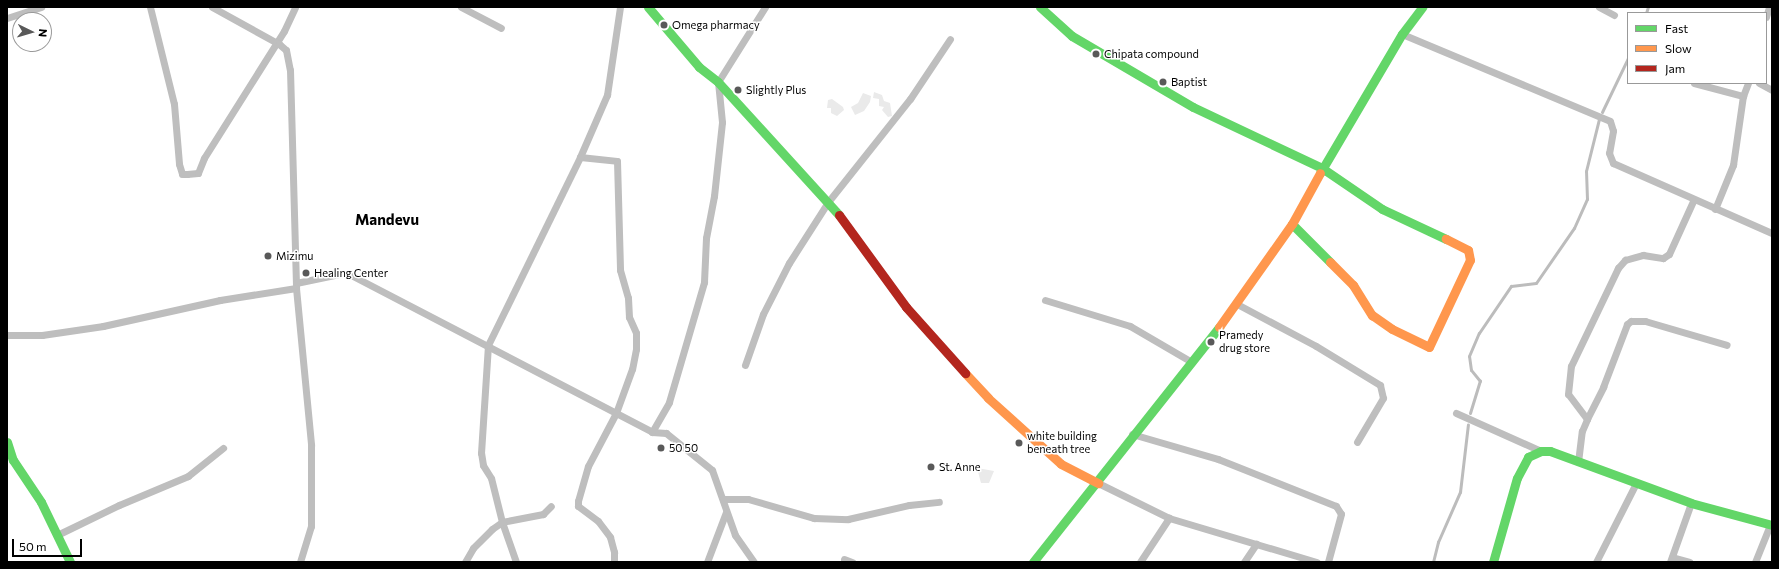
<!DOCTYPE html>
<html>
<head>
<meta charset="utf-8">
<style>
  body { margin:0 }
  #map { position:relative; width:1779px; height:569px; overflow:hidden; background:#fff; font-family:Commissioner,sans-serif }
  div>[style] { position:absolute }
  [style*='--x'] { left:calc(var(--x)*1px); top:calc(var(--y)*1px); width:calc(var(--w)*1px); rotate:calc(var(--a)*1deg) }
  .green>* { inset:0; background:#eaeaea }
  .stream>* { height:3px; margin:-1.5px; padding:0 1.5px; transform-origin:1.5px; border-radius:1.5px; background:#bcbcbc }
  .street>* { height:7px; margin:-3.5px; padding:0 3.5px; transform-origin:3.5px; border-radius:3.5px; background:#bebebe }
  .fast>* { height:9px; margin:-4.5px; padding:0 4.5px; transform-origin:4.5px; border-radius:4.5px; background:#63d668 }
  .slow>* { height:9px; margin:-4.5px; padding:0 4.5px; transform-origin:4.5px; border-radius:4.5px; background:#ff974d }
  .jam>* { height:9px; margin:-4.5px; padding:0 4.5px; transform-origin:4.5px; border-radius:4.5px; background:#b3261e }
  .dots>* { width:11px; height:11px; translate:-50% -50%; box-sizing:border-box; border:2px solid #fff; border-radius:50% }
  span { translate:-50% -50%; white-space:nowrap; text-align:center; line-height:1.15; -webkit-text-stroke:3px #fff; paint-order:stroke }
  .poi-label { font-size:11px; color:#000 }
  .left { translate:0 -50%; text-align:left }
  .district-label { font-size:15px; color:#000; font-weight:700 }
  .frame { position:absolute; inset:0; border:8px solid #000; pointer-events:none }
  .legend { position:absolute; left:1627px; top:12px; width:140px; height:72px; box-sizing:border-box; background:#fff; border:1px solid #999; margin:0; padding:5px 7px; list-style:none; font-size:12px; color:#000 }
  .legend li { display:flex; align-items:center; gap:8px; height:20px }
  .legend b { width:20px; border:1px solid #999 }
  .north { position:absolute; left:12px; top:12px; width:40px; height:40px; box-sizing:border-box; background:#fff; border:1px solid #999; border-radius:50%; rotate:95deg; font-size:11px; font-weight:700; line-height:16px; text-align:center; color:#000 }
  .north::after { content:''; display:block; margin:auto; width:14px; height:18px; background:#595959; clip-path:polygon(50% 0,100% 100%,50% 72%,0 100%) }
  .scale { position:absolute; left:12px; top:539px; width:70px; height:18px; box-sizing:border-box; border:2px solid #000; border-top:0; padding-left:5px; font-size:12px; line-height:14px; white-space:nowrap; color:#000; -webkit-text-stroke:3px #fff; paint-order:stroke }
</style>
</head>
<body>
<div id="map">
  <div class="green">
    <i style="clip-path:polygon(874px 92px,882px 95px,884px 101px,890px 103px,892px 116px,888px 117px,882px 110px,884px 107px,879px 106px,879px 99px,873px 98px)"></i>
    <i style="clip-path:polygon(863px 93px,871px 96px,870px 102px,864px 111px,855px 115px,851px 107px,858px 103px)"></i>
    <i style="clip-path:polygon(832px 99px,843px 107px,844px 110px,837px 116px,831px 113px,831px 108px,827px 108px,828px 100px)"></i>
    <i style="clip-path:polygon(977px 468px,994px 471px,989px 483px,981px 483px)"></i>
  </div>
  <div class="stream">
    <i style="--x:1646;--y:13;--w:6;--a:-72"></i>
    <i style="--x:1602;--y:112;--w:60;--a:-64.3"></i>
    <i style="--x:1470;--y:413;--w:34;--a:-73"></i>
    <i style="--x:1480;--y:381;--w:14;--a:-129"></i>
    <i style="--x:1471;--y:370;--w:14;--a:-98"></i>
    <i style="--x:1469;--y:356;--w:25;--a:-67"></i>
    <i style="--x:1479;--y:333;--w:57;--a:-55.8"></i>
    <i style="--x:1511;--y:286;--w:25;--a:-7"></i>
    <i style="--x:1536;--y:283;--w:67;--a:-55.4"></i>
    <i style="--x:1574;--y:228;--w:32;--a:-66"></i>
    <i style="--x:1587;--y:199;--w:28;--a:-92"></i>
    <i style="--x:1586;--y:171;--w:54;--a:-76"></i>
    <i style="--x:1433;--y:562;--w:21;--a:-76"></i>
    <i style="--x:1438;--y:542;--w:55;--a:-66.3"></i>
    <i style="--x:1460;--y:492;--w:68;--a:-83.3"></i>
  </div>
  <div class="street">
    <i style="--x:150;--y:7;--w:100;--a:76.1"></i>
    <i style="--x:174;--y:104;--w:60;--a:85.2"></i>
    <i style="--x:179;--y:164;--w:10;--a:73"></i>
    <i style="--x:182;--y:174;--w:5;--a:0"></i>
    <i style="--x:187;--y:174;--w:11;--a:-5"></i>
    <i style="--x:198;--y:173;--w:16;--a:-68"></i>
    <i style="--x:204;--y:158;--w:150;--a:-57.8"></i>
    <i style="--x:284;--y:31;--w:26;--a:-65"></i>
    <i style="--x:212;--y:7;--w:77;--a:28.9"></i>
    <i style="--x:279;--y:44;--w:9;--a:41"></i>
    <i style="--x:286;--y:50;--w:20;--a:79"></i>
    <i style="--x:290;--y:70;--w:218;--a:88.4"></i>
    <i style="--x:296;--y:288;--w:158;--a:84.5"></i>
    <i style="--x:311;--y:445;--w:81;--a:90"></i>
    <i style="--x:311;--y:526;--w:38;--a:107"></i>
    <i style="--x:461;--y:7;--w:45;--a:27.7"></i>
    <i style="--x:1599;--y:7;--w:17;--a:28"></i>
    <i style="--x:1766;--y:17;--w:10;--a:-73"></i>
    <i style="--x:7;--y:18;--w:36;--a:-18"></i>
    <i style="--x:1402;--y:34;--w:225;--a:22.7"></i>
    <i style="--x:1610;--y:121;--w:10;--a:73"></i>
    <i style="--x:1613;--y:131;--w:22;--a:100"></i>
    <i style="--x:1609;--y:153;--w:11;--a:68"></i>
    <i style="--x:1613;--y:163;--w:174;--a:23.8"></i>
    <i style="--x:1694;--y:83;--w:51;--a:14.9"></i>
    <i style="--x:1759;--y:83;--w:15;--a:28"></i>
    <i style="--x:580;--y:157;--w:37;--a:6"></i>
    <i style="--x:617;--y:161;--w:109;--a:88.4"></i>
    <i style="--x:620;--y:270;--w:29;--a:74"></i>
    <i style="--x:628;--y:298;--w:19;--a:87"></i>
    <i style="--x:629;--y:317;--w:17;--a:66"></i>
    <i style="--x:636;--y:333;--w:16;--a:90"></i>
    <i style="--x:636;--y:349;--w:20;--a:101"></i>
    <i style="--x:632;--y:369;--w:47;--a:110"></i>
    <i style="--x:616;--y:413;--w:60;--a:117.8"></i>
    <i style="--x:588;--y:466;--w:36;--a:106"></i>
    <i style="--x:578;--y:501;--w:5;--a:90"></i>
    <i style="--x:578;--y:506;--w:25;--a:37"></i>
    <i style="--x:598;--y:521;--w:20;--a:53"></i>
    <i style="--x:610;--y:537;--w:16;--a:75"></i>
    <i style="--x:614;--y:552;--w:10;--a:90"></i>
    <i style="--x:1715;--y:209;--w:48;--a:-67.8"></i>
    <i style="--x:1733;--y:165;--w:70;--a:-81.8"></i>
    <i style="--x:1743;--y:96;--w:14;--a:-69"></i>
    <i style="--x:296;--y:283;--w:44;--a:-11.8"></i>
    <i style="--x:339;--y:274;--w:10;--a:0"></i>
    <i style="--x:349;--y:274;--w:342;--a:27.5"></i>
    <i style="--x:652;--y:432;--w:14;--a:4"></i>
    <i style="--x:666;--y:433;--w:59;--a:38.8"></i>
    <i style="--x:712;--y:470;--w:69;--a:70.5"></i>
    <i style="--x:735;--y:535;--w:33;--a:55"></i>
    <i style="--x:1045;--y:300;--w:89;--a:17"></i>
    <i style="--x:1130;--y:326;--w:69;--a:30.3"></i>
    <i style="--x:1237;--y:304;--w:89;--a:28"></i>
    <i style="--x:1316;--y:346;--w:75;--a:31.4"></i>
    <i style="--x:1380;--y:385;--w:13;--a:77"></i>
    <i style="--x:1383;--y:398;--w:51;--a:120.6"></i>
    <i style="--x:7;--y:335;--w:35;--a:0"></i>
    <i style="--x:42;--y:335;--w:62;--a:-8.4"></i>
    <i style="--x:103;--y:326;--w:120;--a:-12.5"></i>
    <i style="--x:220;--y:300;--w:77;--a:-9"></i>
    <i style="--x:745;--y:365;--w:54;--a:-70.6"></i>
    <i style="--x:763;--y:314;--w:57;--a:-63"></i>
    <i style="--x:789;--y:263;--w:72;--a:-57.4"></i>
    <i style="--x:828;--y:202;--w:132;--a:-51.5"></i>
    <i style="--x:910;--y:99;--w:72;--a:-56.3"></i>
    <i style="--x:1456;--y:413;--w:93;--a:24.1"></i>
    <i style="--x:1587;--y:419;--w:36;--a:-63"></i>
    <i style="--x:1603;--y:387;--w:67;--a:-69.1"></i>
    <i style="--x:1627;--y:324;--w:5;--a:-37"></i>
    <i style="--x:1631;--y:321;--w:14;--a:0"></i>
    <i style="--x:1645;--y:321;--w:85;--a:16.3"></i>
    <i style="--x:652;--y:432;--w:34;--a:-60"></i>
    <i style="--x:669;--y:402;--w:125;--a:-73.7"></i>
    <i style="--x:704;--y:282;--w:44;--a:-87.4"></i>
    <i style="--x:706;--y:238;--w:43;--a:-79.2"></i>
    <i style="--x:714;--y:196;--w:74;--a:-83.8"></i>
    <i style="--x:722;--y:122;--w:40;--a:-95.7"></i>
    <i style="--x:718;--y:82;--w:89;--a:-57.9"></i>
    <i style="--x:1132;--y:434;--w:90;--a:16.2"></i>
    <i style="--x:1218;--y:459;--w:127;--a:21.7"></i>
    <i style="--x:1336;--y:506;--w:9;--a:58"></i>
    <i style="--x:1341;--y:514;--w:50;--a:105.2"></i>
    <i style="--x:1578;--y:462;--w:31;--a:-83"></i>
    <i style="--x:1582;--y:431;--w:13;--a:-67"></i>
    <i style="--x:1587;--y:419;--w:31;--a:-127"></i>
    <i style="--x:1568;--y:394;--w:28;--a:-84"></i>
    <i style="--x:1571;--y:366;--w:109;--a:-64.4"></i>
    <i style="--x:1618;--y:268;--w:11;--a:-49"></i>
    <i style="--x:1625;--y:260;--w:19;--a:-16"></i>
    <i style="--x:1643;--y:255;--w:20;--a:9"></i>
    <i style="--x:1663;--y:258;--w:7;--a:-34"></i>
    <i style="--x:1669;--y:254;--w:58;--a:-65.6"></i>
    <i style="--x:1098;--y:483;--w:79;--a:26.2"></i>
    <i style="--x:1169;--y:518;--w:154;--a:16.6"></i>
    <i style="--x:723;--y:499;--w:25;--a:0"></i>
    <i style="--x:748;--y:499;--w:69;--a:16.1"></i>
    <i style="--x:814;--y:518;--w:34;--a:2"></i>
    <i style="--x:848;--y:519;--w:63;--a:-12.9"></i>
    <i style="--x:909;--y:505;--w:30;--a:-6"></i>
    <i style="--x:57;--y:535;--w:69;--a:-25.8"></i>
    <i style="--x:119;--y:505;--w:75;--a:-22.8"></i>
    <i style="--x:188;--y:476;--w:45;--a:-38.7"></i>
    <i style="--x:1672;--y:557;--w:18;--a:16"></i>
    <i style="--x:844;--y:559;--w:9;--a:21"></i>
    <i style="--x:465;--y:562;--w:16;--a:-60"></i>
    <i style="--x:473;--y:548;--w:27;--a:-45"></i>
    <i style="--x:492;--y:529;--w:12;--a:-35"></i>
    <i style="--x:502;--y:522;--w:42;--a:-11"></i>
    <i style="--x:543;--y:514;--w:11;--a:-45"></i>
    <i style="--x:516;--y:562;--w:42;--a:-109.3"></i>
    <i style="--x:502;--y:522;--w:45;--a:-104"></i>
    <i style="--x:491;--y:478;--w:15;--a:-122"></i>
    <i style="--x:483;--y:465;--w:12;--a:-99"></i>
    <i style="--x:481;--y:453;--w:108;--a:-86.3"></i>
    <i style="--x:488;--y:345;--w:209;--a:-63.9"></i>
    <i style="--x:580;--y:157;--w:68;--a:-66.5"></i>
    <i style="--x:607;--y:95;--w:89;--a:-81.6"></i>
    <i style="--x:707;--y:562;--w:53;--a:-69.2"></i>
    <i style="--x:1140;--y:562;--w:53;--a:-56.6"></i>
    <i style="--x:1244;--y:562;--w:22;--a:-56"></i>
    <i style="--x:1596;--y:562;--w:89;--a:-63.1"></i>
    <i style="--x:1670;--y:562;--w:63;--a:-70.4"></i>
    <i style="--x:1755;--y:562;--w:40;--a:-68"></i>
  </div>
  <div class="fast">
    <i style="--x:648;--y:7;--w:79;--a:49.6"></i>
    <i style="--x:699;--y:67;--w:24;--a:38"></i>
    <i style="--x:718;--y:82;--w:180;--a:47.7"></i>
    <i style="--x:1040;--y:7;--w:43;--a:42.2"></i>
    <i style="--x:1072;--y:36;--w:140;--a:30.4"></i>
    <i style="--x:1193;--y:107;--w:143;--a:25.3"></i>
    <i style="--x:1322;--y:168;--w:73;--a:34.3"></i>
    <i style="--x:1382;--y:209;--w:71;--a:25.1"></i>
    <i style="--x:1320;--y:173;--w:161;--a:-59.5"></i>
    <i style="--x:1402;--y:34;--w:34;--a:-53"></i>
    <i style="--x:1292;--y:224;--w:54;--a:45"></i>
    <i style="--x:7;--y:442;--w:19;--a:72"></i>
    <i style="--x:13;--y:460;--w:50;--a:56.3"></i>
    <i style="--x:41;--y:502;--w:67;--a:64.2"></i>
    <i style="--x:1033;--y:562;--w:300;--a:-51.6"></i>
    <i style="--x:1493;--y:562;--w:87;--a:-74.1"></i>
    <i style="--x:1517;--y:478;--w:24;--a:-62"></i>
    <i style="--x:1528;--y:457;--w:14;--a:-25"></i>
    <i style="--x:1541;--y:451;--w:9;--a:0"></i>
    <i style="--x:1550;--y:451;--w:150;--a:20.2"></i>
    <i style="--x:1691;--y:503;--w:84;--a:15.2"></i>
  </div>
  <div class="slow">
    <i style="--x:1330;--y:262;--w:33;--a:45"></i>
    <i style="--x:1353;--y:285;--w:36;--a:58"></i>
    <i style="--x:1372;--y:315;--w:24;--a:35"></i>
    <i style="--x:1392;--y:329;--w:41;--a:25.9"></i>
    <i style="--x:1429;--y:347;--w:96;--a:-64.8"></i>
    <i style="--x:1470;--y:260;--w:10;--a:-101"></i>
    <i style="--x:1468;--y:250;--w:25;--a:-153"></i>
    <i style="--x:1219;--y:327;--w:126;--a:-54.7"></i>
    <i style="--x:1292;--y:224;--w:58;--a:-61.2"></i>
    <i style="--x:965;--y:373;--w:34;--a:47"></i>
    <i style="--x:988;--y:398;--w:98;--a:42.1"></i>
    <i style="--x:1061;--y:464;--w:42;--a:27.2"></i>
  </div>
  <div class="jam">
    <i style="--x:839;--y:215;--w:114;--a:53.9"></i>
    <i style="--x:906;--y:307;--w:89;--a:48.2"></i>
  </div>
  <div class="dots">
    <i style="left:664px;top:25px;background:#595959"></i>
    <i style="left:1096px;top:54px;background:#595959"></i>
    <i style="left:1163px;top:82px;background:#595959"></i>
    <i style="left:738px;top:90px;background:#595959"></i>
    <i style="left:268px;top:256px;background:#595959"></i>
    <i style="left:306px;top:273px;background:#595959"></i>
    <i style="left:1211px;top:342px;background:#595959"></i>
    <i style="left:1019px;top:443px;background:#595959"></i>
    <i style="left:661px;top:448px;background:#595959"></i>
    <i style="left:931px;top:467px;background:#595959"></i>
  </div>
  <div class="poi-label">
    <span class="left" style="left:672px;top:25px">Omega pharmacy</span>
    <span class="left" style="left:1104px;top:54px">Chipata compound</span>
    <span class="left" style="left:1171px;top:82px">Baptist</span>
    <span class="left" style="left:746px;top:90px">Slightly Plus</span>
    <span class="left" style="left:276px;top:256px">Mizimu</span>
    <span class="left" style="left:314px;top:273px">Healing Center</span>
    <span class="left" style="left:1219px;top:342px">Pramedy<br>drug store</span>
    <span class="left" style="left:1027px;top:443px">white building<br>beneath tree</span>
    <span class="left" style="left:669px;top:448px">50 50</span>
    <span class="left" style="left:939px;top:467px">St. Anne</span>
  </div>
  <div class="district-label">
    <span style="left:387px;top:220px">Mandevu</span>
  </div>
  <div class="frame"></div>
  <ul class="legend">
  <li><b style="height:5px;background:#63d668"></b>Fast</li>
  <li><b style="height:5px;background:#ff974d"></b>Slow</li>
  <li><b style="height:5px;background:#b3261e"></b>Jam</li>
  </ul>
  <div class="north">N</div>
  <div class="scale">50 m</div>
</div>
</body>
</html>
